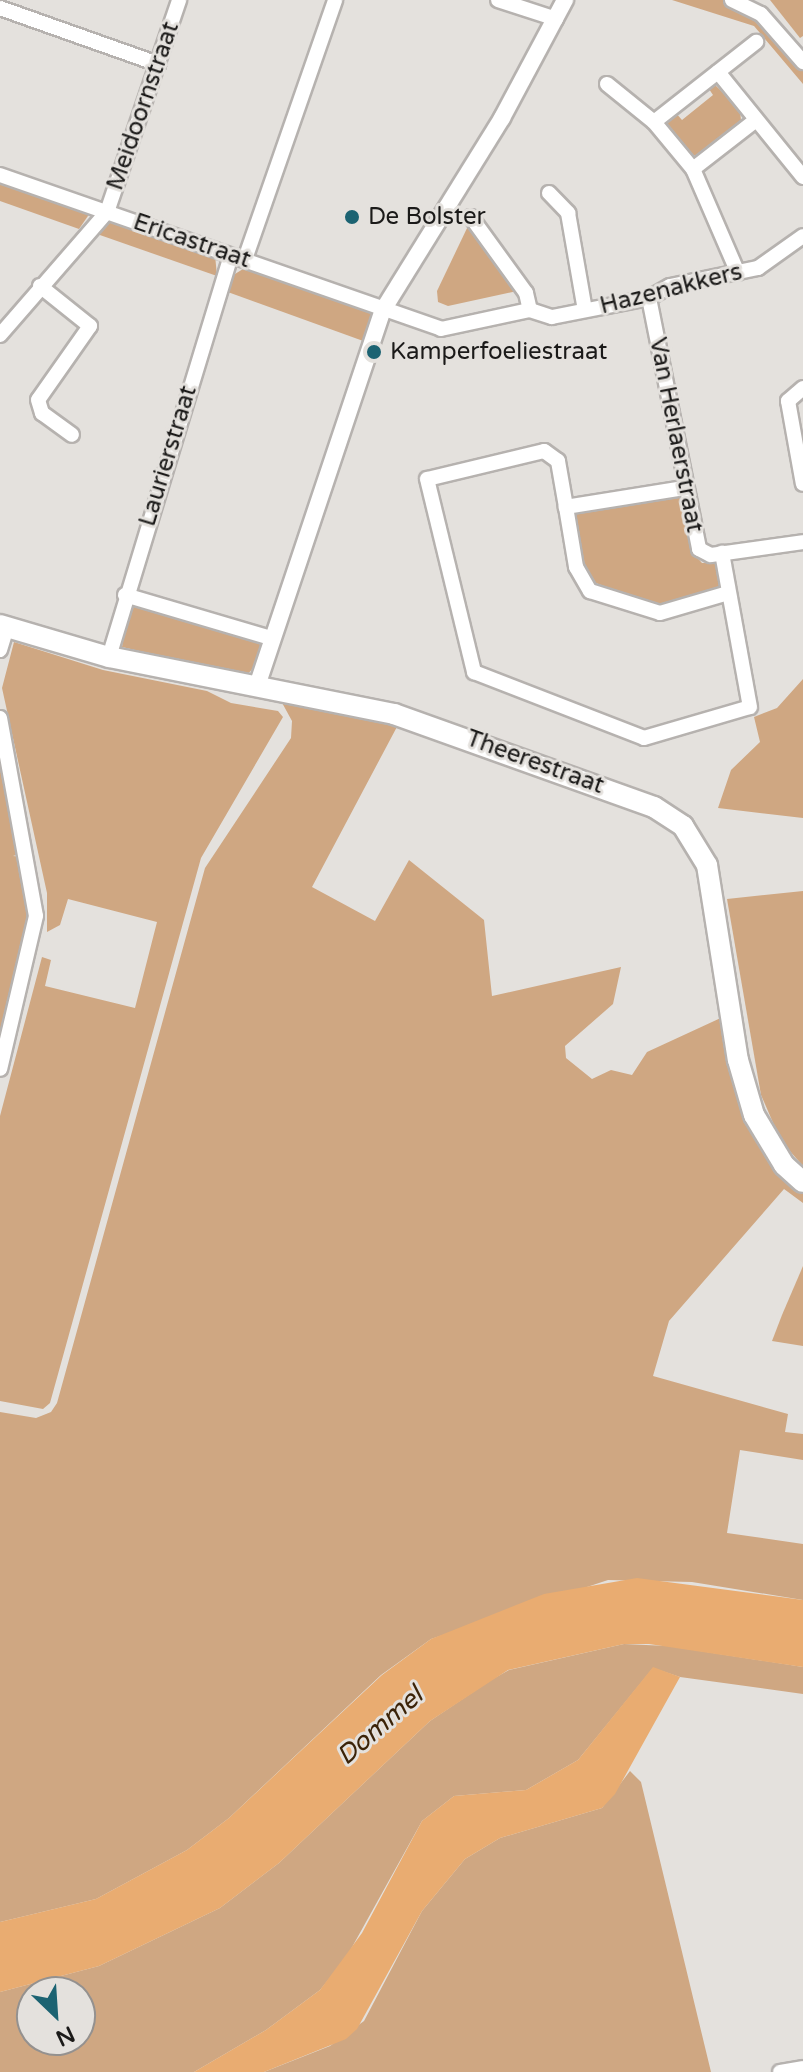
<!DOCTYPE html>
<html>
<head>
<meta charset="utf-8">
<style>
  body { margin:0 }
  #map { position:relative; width:803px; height:2072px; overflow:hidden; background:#e4e1dd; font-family:"Varela Round",sans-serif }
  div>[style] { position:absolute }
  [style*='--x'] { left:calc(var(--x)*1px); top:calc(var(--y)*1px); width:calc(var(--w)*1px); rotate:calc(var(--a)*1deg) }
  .green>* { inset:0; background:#cfa782 }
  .water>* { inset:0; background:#e9ac71 }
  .roads { filter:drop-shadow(2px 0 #b6b2af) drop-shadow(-2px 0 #b6b2af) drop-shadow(0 2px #b6b2af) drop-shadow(0 -2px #b6b2af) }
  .minor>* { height:14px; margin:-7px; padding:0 7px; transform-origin:7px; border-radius:7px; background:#fff }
  .tertiary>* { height:16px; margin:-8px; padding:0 8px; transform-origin:8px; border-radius:8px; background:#fff }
  .secondary>* { height:20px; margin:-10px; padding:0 10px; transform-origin:10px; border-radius:10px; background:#fff }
  .dots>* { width:22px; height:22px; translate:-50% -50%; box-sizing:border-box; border:4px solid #e4e1dd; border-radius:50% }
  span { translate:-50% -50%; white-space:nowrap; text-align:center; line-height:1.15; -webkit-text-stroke:6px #e4e1dd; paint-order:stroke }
  .street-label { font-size:24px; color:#1b1a19 }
  .poi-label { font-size:24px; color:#1b1a19 }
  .left { translate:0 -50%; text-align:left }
  .water-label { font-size:26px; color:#3b2308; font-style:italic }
  .north { position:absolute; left:16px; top:1976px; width:80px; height:80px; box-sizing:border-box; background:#e4e1dd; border:2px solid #94918f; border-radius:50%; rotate:155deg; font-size:22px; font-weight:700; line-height:32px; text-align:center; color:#1b1a19 }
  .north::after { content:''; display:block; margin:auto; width:28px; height:36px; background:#1c6372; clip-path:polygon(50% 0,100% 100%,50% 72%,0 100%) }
</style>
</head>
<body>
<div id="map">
  <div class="green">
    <i style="clip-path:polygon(672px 0,738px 0,803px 64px,803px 84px,754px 26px)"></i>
    <i style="clip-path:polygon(770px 0,803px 0,803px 36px,800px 38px)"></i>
    <i style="clip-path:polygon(713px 83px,740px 109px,741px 121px,701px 154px,692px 156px,667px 128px,667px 119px,675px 112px,682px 120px,713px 95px,707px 86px)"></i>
    <i style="clip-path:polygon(0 180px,90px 213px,79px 229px,0 201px)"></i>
    <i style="clip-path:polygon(107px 218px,215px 255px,217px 276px,97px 234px)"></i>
    <i style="clip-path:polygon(469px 224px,517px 291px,448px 306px,438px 302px,437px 291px)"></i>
    <i style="clip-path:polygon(248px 266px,376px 311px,366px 342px,225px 291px,230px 277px)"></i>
    <i style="clip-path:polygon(681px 490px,693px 553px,702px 563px,716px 563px,722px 591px,660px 607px,585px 579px,571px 512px)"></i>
    <i style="clip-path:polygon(134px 604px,258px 640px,262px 649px,256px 665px,246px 676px,122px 647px,129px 606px)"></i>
    <i style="clip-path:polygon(14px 642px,103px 670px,207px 691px,231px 703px,278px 711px,283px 717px,201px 858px,50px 1403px,43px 1409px,0 1401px,0 1116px,42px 957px,51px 960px,45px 986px,135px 1008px,157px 922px,68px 899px,60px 925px,47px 932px,47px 893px,2px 688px)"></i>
    <i style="clip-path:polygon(803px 679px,803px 818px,718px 808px,731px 770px,760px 742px,754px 717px,777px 708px)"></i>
    <i style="clip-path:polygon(280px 699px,399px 723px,312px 887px,375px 921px,409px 860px,484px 920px,492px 996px,621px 967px,613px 1004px,565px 1046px,566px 1058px,592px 1079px,611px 1070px,632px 1075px,647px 1052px,725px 1016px,736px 1075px,803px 1188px,803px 1203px,784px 1189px,669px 1321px,653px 1376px,788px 1414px,785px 1432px,803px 1434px,803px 1460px,740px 1450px,727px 1533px,803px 1544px,803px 1600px,692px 1582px,608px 1580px,431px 1639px,381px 1675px,229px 1818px,187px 1850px,96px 1899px,0 1922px,0 1412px,36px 1418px,51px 1412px,57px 1403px,205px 868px,291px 738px,292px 721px)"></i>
    <i style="clip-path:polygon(0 741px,23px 853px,13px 856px,23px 857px,32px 914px,0 1040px)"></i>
    <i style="clip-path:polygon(803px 891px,803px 1166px,781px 1141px,761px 1095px,727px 899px)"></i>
    <i style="clip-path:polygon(803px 1266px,803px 1346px,772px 1341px,782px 1315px)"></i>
    <i style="clip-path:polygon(evenodd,624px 1644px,668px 1646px,803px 1667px,803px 1694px,680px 1677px,653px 1668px,578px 1760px,526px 1790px,454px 1796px,422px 1821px,346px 1958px,320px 1990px,266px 2030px,194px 2072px,0 2072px,0 1992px,99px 1966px,220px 1908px,279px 1863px,430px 1721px,491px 1680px,509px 1670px,624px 1644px,32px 1992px,80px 1992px,80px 2040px,32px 2040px,32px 1992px)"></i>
    <i style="clip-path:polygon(630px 1771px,641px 1782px,711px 2072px,264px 2072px,330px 2046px,364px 2021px,422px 1911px,465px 1859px,500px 1838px,602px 1808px)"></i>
  </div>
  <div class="water">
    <i style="clip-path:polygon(637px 1578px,803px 1600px,803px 1667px,649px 1644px,624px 1644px,508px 1670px,430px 1721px,279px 1863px,220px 1908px,99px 1966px,0 1992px,0 1922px,96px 1899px,187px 1850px,229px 1818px,382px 1675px,431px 1639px,544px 1594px)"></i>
    <i style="clip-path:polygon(653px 1667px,680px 1677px,615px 1794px,602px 1808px,500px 1838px,465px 1859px,422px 1911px,357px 2029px,346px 2039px,264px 2072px,194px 2072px,266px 2030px,320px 1990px,362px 1933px,422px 1821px,454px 1796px,526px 1790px,578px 1760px)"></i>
  </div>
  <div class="roads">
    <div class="minor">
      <i style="--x:498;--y:0;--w:61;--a:18.1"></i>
      <i style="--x:732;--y:0;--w:32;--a:26"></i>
      <i style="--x:761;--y:14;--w:64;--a:48.8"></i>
      <i style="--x:0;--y:8;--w:168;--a:19.5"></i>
      <i style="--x:718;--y:72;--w:135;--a:51"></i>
      <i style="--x:607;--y:84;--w:60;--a:39"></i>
      <i style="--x:654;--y:122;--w:61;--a:50.3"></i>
      <i style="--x:693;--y:169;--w:113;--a:66.6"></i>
      <i style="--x:654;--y:122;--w:130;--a:-38.1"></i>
      <i style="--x:693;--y:169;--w:80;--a:-37.9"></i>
      <i style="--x:0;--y:175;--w:467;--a:19.2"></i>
      <i style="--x:441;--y:329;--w:91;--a:-12.1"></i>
      <i style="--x:530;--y:310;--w:23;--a:18"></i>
      <i style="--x:552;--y:317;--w:99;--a:-11.1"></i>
      <i style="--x:649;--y:298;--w:24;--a:-30"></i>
      <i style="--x:670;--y:286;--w:90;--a:-11.6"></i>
      <i style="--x:758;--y:268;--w:55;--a:-35.4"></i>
      <i style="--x:549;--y:193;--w:28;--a:46"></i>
      <i style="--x:568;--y:213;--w:98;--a:80.1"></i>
      <i style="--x:471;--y:217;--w:94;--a:54.1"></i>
      <i style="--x:526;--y:293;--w:17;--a:77"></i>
      <i style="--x:245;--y:259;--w:274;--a:-70.8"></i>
      <i style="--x:40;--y:286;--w:64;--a:38.7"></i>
      <i style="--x:90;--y:326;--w:90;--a:125.1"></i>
      <i style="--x:38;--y:400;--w:14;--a:73"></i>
      <i style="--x:42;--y:413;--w:37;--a:36"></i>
      <i style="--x:649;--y:298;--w:256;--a:78.7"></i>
      <i style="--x:699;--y:549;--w:13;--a:27"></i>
      <i style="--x:711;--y:555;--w:93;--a:-8"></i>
      <i style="--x:0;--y:335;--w:163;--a:-49"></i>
      <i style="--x:107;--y:212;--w:224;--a:-71.2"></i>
      <i style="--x:803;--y:388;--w:20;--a:139"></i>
      <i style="--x:788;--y:401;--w:84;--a:79.8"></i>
      <i style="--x:684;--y:488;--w:120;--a:170.9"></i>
      <i style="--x:566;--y:507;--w:47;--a:-99.9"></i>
      <i style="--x:558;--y:461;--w:17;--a:-144"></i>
      <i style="--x:544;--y:451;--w:120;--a:166.5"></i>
      <i style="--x:427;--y:479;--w:199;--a:76.3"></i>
      <i style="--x:474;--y:672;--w:182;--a:21.2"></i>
      <i style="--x:644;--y:738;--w:110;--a:-16.3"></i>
      <i style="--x:750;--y:707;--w:157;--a:-100.3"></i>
      <i style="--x:566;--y:507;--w:61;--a:80.5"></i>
      <i style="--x:576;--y:567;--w:28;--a:60"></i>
      <i style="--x:590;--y:591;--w:73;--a:17.4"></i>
      <i style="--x:660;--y:613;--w:71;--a:-16.4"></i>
      <i style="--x:125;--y:595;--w:152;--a:16.4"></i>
      <i style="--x:0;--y:650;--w:24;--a:-73"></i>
      <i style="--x:109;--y:657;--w:419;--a:-73.1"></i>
      <i style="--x:0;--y:718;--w:201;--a:79.7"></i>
      <i style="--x:36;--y:916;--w:157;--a:103.2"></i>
      <i style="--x:780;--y:2072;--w:23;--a:-10"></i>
    </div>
    <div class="tertiary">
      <i style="--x:257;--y:686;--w:397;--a:-71.5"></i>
      <i style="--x:383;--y:310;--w:226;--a:-58.2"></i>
      <i style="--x:502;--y:118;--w:134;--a:-61.9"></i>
    </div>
    <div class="secondary">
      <i style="--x:0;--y:625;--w:114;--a:16.4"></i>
      <i style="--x:109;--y:657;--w:291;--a:11.3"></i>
      <i style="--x:394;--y:714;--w:276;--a:19.7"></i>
      <i style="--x:654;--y:807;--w:35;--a:33"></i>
      <i style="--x:683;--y:826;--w:46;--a:58.4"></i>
      <i style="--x:707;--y:865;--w:197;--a:81"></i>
      <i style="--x:738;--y:1060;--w:57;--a:73.8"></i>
      <i style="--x:754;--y:1115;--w:58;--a:59"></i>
      <i style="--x:784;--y:1165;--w:25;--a:42"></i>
    </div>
  </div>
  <div class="dots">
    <i style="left:352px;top:217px;background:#1c6372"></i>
    <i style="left:374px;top:352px;background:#1c6372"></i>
  </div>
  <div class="street-label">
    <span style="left:143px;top:106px;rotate:-71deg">Meidoornstraat</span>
    <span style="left:192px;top:241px;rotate:19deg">Ericastraat</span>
    <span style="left:671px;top:289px;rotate:-14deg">Hazenakkers</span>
    <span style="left:676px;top:435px;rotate:79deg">Van Herlaerstraat</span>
    <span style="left:168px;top:456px;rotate:-73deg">Laurierstraat</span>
    <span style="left:535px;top:762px;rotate:20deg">Theerestraat</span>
  </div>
  <div class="poi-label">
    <span class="left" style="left:368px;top:217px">De Bolster</span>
    <span class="left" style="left:390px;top:352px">Kamperfoeliestraat</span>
  </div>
  <div class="water-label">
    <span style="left:380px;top:1726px;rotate:-41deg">Dommel</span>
  </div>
  <div class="north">N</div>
</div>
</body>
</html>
